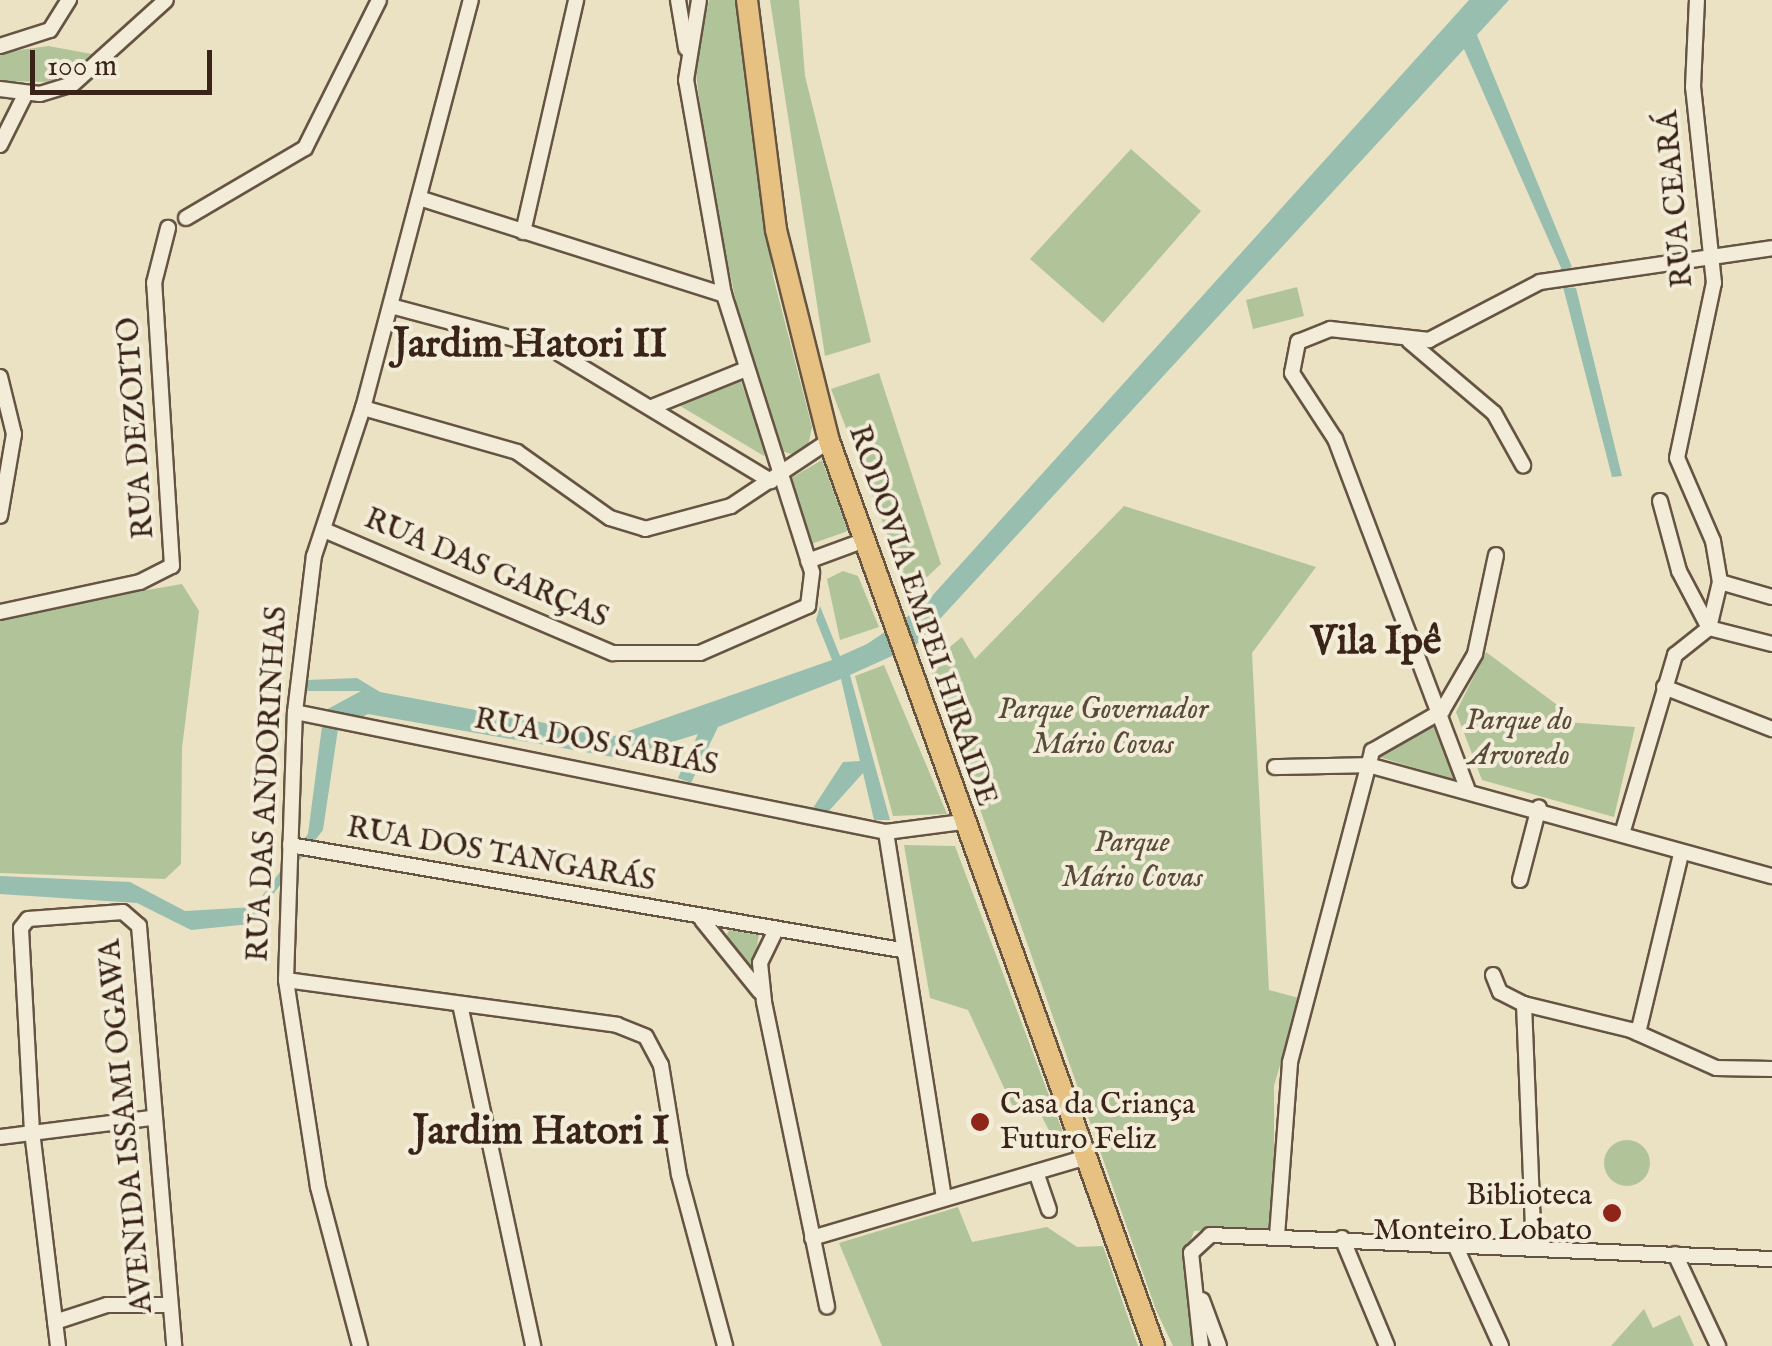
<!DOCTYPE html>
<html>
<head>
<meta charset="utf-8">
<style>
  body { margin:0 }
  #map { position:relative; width:1772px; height:1346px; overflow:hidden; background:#ebe2c3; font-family:"IM FELL English",serif }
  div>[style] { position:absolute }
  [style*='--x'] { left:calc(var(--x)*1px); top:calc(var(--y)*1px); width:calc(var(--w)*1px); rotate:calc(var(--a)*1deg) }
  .green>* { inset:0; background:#b1c499 }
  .round { border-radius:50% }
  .water>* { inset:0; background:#98beb0 }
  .roads { filter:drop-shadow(2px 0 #665443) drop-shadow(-2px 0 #665443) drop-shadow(0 2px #665443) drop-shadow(0 -2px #665443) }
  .minor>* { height:14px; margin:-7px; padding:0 7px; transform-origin:7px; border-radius:7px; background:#f2ecd8 }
  .primary>* { height:20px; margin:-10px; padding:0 10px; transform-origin:10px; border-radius:10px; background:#e6c182 }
  .dots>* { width:28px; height:28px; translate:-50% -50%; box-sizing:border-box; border:5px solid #f2ecd8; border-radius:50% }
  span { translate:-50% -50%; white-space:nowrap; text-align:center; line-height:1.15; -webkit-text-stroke:8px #f2ecd8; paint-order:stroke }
  .street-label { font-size:30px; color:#3a2418 }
  .park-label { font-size:30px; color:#584c38; font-style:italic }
  .poi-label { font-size:30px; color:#3a2418 }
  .left { translate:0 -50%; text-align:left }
  .right { translate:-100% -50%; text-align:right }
  .district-label { font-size:40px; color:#3a2418; font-weight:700 }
  .scale { position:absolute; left:30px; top:50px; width:182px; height:45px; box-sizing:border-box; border:5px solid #3a2418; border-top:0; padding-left:12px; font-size:30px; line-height:35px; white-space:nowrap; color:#3a2418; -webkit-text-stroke:8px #f2ecd8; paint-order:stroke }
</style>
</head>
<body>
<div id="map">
  <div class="green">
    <i style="clip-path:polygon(709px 0,737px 0,773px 276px,812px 427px,808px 446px,791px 454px,779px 450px,746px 346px,710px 184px,695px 66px)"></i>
    <i style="clip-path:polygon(770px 0,799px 0,805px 76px,871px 342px,825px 356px)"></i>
    <i style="clip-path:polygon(48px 46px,92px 54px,53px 82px,0 81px,0 53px)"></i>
    <i style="clip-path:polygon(1131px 149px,1201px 211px,1103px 323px,1030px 259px)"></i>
    <i style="clip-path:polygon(1297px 287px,1304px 316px,1253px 329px,1246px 300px)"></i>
    <i style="clip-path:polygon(879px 373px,941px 564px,910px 593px,831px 389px)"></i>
    <i style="clip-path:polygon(739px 377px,767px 451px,764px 456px,677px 404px)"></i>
    <i style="clip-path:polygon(822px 460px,848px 531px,808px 545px,786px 481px)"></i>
    <i style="clip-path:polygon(1124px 506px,1316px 567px,1252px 653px,1269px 990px,1299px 998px,1274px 1086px,1274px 1214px,1271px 1228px,1194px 1231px,1184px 1260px,1192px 1346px,1173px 1346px,1156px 1310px,929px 664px,962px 637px,975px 659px)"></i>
    <i style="clip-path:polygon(843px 571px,858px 576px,879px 627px,840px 640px,827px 579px)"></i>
    <i style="clip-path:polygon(182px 584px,199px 611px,182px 748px,181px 864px,165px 879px,0 873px,0 615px)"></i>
    <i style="clip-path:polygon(1486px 652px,1564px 710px,1566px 722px,1635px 727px,1614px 817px,1482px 780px,1456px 712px)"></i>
    <i style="clip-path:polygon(884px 665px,947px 814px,893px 816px,855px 676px)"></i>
    <i style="clip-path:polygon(1433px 721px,1437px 724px,1458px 781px,1379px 757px,1382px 746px)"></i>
    <i style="clip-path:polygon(904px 845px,955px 846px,1068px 1146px,1058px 1148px,1037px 1107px,1012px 1105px,968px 1010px,930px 998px)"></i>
    <i style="clip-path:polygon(729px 930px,759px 935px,753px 969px,725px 939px)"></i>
    <i class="round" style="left:1604px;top:1140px;width:46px;height:46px"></i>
    <i style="clip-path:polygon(958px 1207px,972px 1242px,1047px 1227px,1077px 1247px,1103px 1246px,1138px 1346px,882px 1346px,839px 1243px)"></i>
    <i style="clip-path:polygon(1644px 1309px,1653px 1328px,1680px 1315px,1694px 1346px,1611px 1346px)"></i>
  </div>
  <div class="water">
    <i style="clip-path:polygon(1469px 0,1509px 0,1477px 35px,1572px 267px,1562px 270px,1464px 49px,916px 645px,850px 675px,890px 820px,874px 820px,863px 773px,828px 812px,813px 808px,843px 762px,860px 761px,841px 679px,718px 727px,691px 783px,678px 778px,698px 734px,619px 758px,368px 714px,338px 729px,323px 830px,250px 924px,191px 930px,137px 903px,0 894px,0 876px,130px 882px,185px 911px,254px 907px,308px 834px,324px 711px,361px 691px,306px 691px,307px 680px,357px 678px,380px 692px,614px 736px,832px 660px,816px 620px,820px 606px,840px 656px,867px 644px,923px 606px)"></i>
    <i style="clip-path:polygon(1563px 287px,1576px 288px,1622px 476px,1612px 477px)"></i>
  </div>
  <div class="roads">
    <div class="minor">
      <i style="--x:678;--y:0;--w:49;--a:80.5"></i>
      <i style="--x:0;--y:46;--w:52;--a:-17.7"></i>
      <i style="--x:50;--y:30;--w:36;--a:-58"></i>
      <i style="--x:0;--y:89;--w:40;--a:7.1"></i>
      <i style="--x:40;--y:94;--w:34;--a:-17"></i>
      <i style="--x:73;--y:84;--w:125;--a:-42.1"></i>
      <i style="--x:0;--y:145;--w:56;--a:-63.4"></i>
      <i style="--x:419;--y:198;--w:320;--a:17.6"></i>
      <i style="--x:186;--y:218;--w:138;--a:-30.5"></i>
      <i style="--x:305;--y:148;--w:165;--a:-63.4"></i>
      <i style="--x:523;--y:232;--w:238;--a:-77.1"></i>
      <i style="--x:391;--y:306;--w:167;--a:15"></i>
      <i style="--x:552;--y:349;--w:256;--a:31.1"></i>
      <i style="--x:1409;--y:341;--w:111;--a:40.3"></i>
      <i style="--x:1494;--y:413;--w:60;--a:60.9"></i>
      <i style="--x:0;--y:377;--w:59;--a:76.2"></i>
      <i style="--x:14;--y:434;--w:83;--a:99.7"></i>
      <i style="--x:652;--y:407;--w:101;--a:-22"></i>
      <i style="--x:363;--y:408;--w:160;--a:15.9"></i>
      <i style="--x:517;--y:452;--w:114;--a:35.4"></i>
      <i style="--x:610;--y:518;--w:37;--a:17"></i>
      <i style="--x:645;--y:529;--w:89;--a:-15"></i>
      <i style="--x:731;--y:506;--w:118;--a:-33.6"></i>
      <i style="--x:1660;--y:501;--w:73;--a:74.8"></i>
      <i style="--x:1679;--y:571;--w:64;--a:62.2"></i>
      <i style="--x:1709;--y:628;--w:65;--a:14.3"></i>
      <i style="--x:324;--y:530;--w:314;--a:23.1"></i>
      <i style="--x:613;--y:653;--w:87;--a:0"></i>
      <i style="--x:700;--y:653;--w:118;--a:-23.5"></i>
      <i style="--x:808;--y:606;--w:34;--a:-83"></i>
      <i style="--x:812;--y:572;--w:291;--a:-107.6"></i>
      <i style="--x:724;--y:295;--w:218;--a:-100"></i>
      <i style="--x:686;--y:80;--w:81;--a:-80.8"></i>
      <i style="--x:808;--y:561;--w:61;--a:-20.2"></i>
      <i style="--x:1720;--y:582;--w:54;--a:16.1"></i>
      <i style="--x:0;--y:612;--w:143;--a:-12.1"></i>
      <i style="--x:140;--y:582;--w:36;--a:-27"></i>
      <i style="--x:172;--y:566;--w:284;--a:-93.6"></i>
      <i style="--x:154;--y:283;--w:57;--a:-75.7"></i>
      <i style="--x:1664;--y:687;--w:116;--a:21.3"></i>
      <i style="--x:1442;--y:711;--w:66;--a:-59.9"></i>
      <i style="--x:1475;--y:654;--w:101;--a:-78"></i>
      <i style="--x:295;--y:712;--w:603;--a:11.48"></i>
      <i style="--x:886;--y:832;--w:77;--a:-7.5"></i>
      <i style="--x:1275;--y:767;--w:93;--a:-1.2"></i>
      <i style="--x:1368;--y:765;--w:419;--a:15.4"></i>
      <i style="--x:1467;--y:788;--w:373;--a:-110.7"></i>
      <i style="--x:1335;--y:439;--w:79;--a:-123.1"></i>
      <i style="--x:1292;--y:373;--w:32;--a:-79"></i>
      <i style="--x:1298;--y:342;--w:35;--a:-22"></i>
      <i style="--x:1330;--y:329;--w:100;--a:6.3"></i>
      <i style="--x:1429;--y:340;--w:125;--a:-27.6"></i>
      <i style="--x:1540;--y:282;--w:234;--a:-8.3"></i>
      <i style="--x:886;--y:832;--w:371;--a:81"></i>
      <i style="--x:1622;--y:834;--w:187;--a:-73.5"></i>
      <i style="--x:1675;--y:655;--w:43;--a:-38.5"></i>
      <i style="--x:1709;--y:628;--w:47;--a:-76.6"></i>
      <i style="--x:1720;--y:582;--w:42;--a:-99.7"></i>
      <i style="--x:1713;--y:541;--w:90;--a:-113.4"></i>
      <i style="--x:1677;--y:458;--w:179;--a:-78.1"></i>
      <i style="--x:1714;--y:283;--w:197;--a:-96.1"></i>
      <i style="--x:1693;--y:87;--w:87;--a:-87.4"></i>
      <i style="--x:290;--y:845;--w:620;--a:9.75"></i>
      <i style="--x:1520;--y:880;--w:75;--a:-75.4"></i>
      <i style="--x:702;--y:920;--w:92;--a:51.1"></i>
      <i style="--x:775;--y:932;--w:34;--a:116"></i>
      <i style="--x:760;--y:963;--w:39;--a:84"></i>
      <i style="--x:764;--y:1002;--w:311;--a:78.3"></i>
      <i style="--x:1493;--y:975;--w:18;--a:68"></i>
      <i style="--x:1500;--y:992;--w:27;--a:27"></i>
      <i style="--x:1524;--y:1004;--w:244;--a:87.7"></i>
      <i style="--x:286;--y:980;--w:334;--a:7.7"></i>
      <i style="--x:617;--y:1025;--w:31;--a:22"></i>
      <i style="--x:646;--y:1037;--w:32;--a:62"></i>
      <i style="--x:661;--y:1065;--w:111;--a:80.7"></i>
      <i style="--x:679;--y:1175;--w:177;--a:74.9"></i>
      <i style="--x:1524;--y:1004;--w:110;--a:13.7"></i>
      <i style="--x:1631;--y:1030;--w:93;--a:24.1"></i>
      <i style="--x:1716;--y:1068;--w:56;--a:1"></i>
      <i style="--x:461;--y:1009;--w:345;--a:77.9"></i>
      <i style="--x:1638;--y:1033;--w:184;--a:-76.5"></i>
      <i style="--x:0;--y:1137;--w:151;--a:-7.2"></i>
      <i style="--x:1036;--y:1172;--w:40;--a:71.1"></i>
      <i style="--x:1277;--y:1236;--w:174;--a:-85.7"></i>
      <i style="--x:1290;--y:1062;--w:322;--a:-75.2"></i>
      <i style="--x:1372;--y:751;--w:81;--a:-29.7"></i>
      <i style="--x:812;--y:1238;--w:284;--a:-16.4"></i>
      <i style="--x:1342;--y:1238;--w:117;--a:67.4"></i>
      <i style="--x:1455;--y:1245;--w:111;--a:65.5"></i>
      <i style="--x:1675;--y:1254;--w:102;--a:64.9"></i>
      <i style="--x:1202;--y:1300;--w:49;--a:69.7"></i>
      <i style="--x:55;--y:1322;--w:55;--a:-18.1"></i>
      <i style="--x:107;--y:1305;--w:62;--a:0"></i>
      <i style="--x:58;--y:1346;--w:216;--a:-96.9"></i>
      <i style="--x:32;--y:1132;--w:204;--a:-93.1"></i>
      <i style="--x:21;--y:928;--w:11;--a:-52"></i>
      <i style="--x:28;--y:919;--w:95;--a:-4.2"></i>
      <i style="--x:123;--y:912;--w:21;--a:41"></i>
      <i style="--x:139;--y:926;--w:421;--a:85.2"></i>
      <i style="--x:360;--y:1346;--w:164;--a:-104.8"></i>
      <i style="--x:318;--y:1187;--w:209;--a:-98.8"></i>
      <i style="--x:286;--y:980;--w:268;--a:-88.1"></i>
      <i style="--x:295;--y:712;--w:157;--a:-83.1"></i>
      <i style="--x:314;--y:556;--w:156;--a:-71.7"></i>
      <i style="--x:363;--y:408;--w:422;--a:-75.2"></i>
      <i style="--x:1201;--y:1346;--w:94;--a:-96.1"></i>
      <i style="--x:1191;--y:1253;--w:26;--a:-43"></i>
      <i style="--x:1210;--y:1235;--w:563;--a:2.45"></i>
    </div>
    <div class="primary">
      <i style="--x:747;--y:0;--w:232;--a:82.8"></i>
      <i style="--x:776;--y:230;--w:218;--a:75.9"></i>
      <i style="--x:829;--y:441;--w:962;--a:70.25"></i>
    </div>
  </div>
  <div class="dots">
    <i style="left:980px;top:1122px;background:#8f2418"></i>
    <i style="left:1612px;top:1213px;background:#8f2418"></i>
  </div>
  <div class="street-label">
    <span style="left:1676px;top:199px;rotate:-95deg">RUA CEARÁ</span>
    <span style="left:137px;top:428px;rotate:-94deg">RUA DEZOITO</span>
    <span style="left:486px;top:569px;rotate:23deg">RUA DAS GARÇAS</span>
    <span style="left:922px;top:616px;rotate:71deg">RODOVIA EMPEI HIRAIDE</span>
    <span style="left:596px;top:743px;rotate:11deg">RUA DOS SABIÁS</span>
    <span style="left:268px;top:784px;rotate:-87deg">RUA DAS ANDORINHAS</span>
    <span style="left:501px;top:855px;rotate:10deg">RUA DOS TANGARÁS</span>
    <span style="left:127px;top:1126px;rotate:-95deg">AVENIDA ISSAMI OGAWA</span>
  </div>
  <div class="park-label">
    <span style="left:1103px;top:727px">Parque Governador<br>Mário Covas</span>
    <span style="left:1519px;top:738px">Parque do<br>Arvoredo</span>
    <span style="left:1132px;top:860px">Parque<br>Mário Covas</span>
  </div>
  <div class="poi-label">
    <span class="left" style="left:1000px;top:1122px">Casa da Criança<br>Futuro Feliz</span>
    <span class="right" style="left:1592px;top:1213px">Biblioteca<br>Monteiro Lobato</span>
  </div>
  <div class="district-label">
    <span style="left:530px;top:346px">Jardim Hatori II</span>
    <span style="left:1376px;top:643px">Vila Ipê</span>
    <span style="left:541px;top:1133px">Jardim Hatori I</span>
  </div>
  <div class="scale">100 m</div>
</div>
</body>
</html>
